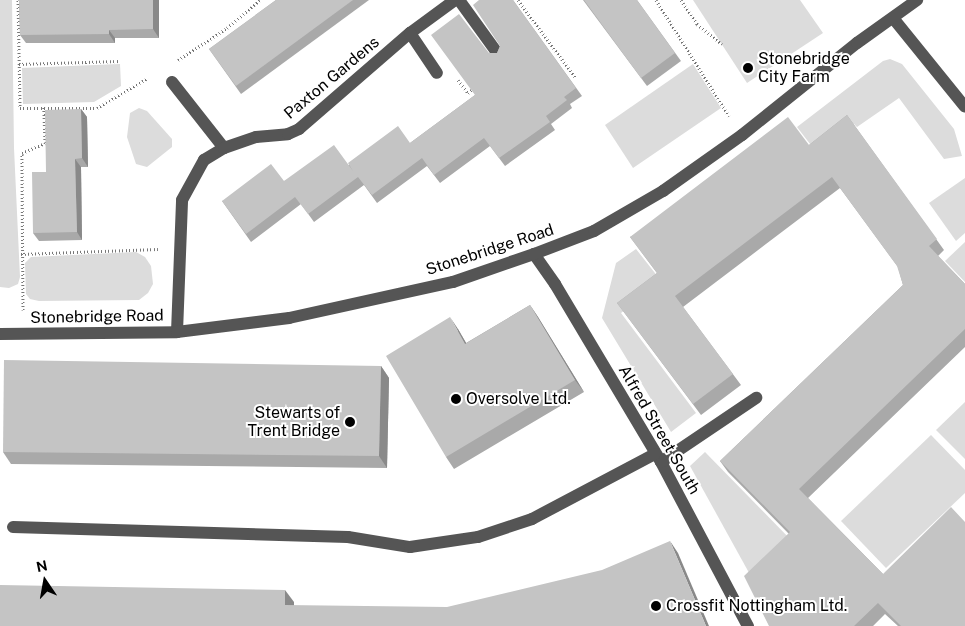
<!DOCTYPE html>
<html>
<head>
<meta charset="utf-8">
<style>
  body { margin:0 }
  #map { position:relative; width:965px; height:626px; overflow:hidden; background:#fff; font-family:"Public Sans",sans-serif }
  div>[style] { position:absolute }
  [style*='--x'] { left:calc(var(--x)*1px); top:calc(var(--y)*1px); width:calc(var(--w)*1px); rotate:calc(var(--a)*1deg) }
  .green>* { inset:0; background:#dcdcdc }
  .path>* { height:3px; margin-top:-1.5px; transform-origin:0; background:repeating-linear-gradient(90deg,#777 0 1px,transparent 0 3.5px) }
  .minor>* { height:12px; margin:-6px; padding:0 6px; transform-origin:6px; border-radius:6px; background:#555 }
  .wall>* { inset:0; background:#a9a9a9 }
  .shaded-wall>* { inset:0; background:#898989 }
  .building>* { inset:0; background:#c4c4c4 }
  .dots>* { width:14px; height:14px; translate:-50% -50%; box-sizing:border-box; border:2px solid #fff; border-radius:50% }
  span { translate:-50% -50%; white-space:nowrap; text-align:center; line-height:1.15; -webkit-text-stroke:4px #fff; paint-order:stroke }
  .poi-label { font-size:16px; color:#000 }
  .left { translate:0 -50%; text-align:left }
  .right { translate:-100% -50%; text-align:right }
  .street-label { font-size:16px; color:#000 }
  .north { position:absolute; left:20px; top:556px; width:50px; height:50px; -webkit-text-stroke:4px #fff; paint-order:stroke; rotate:348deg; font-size:14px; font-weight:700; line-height:20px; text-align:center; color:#000 }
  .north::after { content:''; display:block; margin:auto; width:18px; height:22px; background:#000; clip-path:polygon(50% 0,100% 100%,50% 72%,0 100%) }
</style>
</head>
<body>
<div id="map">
  <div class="green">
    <i style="clip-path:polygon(0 0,12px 0,14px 148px,20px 277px,18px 284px,9px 288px,0 287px)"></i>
    <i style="clip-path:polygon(693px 0,800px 0,823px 33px,747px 83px)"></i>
    <i style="clip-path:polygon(890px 59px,902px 64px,954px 129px,962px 156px,944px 159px,899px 98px,857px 127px,854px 124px,817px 153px,797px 127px,883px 61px)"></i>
    <i style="clip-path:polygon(120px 64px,121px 86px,94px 102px,23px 104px,22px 68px)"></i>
    <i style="clip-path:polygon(693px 64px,721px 108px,633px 168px,605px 125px)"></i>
    <i style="clip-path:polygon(139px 108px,147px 111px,172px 139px,172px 147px,147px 167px,136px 164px,127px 137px,130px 113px)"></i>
    <i style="clip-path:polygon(965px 178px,965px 233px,956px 241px,929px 203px)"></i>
    <i style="clip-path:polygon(965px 242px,965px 282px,945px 261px)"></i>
    <i style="clip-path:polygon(636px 249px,662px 282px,621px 313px,696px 413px,671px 432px,602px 318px,616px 263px)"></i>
    <i style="clip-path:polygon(136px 252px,145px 257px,151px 266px,153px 284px,148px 293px,139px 300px,39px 301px,30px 299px,26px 294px,25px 263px,31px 257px)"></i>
    <i style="clip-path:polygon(965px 402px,965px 459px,936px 430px)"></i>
    <i style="clip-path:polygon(931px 435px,965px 470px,965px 493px,886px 568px,841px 521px)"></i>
    <i style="clip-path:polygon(705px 452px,793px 542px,753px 580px,690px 466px)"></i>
  </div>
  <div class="path">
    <i style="--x:18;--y:0;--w:108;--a:88.9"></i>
    <i style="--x:20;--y:108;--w:77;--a:0"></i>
    <i style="--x:97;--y:108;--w:59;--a:-30.5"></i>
    <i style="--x:518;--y:0;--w:97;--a:53.4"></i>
    <i style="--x:656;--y:0;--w:137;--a:57.8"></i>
    <i style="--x:681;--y:0;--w:29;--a:56"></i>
    <i style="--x:697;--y:24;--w:32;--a:39"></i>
    <i style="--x:178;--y:60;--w:59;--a:-33.1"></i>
    <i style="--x:227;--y:28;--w:43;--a:-40.3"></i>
    <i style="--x:19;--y:64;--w:101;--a:-1.7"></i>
    <i style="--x:458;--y:80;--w:16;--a:52"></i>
    <i style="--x:468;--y:93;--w:8;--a:-40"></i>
    <i style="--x:21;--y:254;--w:137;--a:-2.1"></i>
    <i style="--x:23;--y:310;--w:157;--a:-90.4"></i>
    <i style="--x:22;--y:153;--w:25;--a:-23"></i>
    <i style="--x:45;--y:143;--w:36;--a:-92"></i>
  </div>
  <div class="minor">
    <i style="--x:459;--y:0;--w:67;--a:54.2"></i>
    <i style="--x:893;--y:18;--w:114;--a:51"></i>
    <i style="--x:410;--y:33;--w:56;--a:-36.3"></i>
    <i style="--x:172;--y:82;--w:84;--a:51.8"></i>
    <i style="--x:534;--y:254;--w:37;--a:55"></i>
    <i style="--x:555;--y:284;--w:207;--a:59.2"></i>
    <i style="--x:661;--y:462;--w:186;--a:62.1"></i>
    <i style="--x:177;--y:332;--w:132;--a:-87.8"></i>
    <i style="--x:182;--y:200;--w:46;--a:-61.2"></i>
    <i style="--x:204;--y:160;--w:23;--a:-31"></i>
    <i style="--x:224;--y:148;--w:34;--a:-19"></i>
    <i style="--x:256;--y:137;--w:32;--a:-5"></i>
    <i style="--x:288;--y:134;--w:12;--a:-24"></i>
    <i style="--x:299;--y:129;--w:147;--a:-40.9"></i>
    <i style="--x:410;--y:33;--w:48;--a:56"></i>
    <i style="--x:0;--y:334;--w:177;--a:-0.6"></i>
    <i style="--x:177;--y:332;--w:113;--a:-7.1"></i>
    <i style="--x:289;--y:318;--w:168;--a:-12.4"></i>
    <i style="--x:453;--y:282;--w:86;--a:-19.1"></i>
    <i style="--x:534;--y:254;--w:64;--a:-21"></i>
    <i style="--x:594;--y:231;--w:80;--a:-30.1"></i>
    <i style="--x:663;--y:191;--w:97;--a:-35.3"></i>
    <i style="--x:742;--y:135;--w:147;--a:-38.7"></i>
    <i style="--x:857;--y:43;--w:74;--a:-35.6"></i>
    <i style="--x:661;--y:462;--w:115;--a:-34"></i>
    <i style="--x:13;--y:527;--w:335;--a:1.7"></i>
    <i style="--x:348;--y:537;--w:63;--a:9.2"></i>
    <i style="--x:410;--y:547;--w:69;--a:-8.4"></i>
    <i style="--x:478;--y:537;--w:57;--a:-18.4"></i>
    <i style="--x:532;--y:519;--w:139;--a:-27.9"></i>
  </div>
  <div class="wall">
    <i style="clip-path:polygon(19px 0,159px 0,159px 38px,115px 38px,115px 43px,26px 43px,20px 35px)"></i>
    <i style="clip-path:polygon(276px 0,369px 0,241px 94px,209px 49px)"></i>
    <i style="clip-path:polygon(513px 0,582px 96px,570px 104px,572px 108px,551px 124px,555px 130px,505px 166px,490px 146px,440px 183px,427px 166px,377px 203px,364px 185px,314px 222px,301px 204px,251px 242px,222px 201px,284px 181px,349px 165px,410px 143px,475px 95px,489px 53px,497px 53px,500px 46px)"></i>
    <i style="clip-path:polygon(583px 0,637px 0,681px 61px,647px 86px)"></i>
    <i style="clip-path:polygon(81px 109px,87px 117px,88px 167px,81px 167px,82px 240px,39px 241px,33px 233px,46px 172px)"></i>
    <i style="clip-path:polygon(847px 115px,944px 250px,938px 256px,965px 284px,965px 347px,808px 498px,883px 574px,965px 626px,898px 626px,885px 614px,873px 626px,769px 626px,789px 534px,728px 472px,720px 461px,903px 285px,898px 267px,840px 188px,683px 307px,741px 385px,701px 415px,617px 303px,657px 273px,630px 237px,809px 145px)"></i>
    <i style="clip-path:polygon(530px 305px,538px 317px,584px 392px,454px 469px,446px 457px,458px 329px,466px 343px)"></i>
    <i style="clip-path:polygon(381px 366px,389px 378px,387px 468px,11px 464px,3px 452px)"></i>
  </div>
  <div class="shaded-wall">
    <i style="clip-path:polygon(153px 0,159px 0,159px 38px,153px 29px)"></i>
    <i style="clip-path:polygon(109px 30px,115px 38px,115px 43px,109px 34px)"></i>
    <i style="clip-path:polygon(81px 109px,87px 117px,88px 167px,82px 158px)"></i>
    <i style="clip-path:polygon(75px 159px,81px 167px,82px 240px,77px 232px)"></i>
    <i style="clip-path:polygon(530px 305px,538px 317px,584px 392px,575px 380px)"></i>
    <i style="clip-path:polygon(450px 317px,458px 329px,473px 355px,465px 344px)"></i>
    <i style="clip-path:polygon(381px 366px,389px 378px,387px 468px,379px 456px)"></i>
    <i style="clip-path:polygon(670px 541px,678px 553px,709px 626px,706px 626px)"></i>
    <i style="clip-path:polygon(285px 590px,294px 602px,294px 617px,285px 605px)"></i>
  </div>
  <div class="building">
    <i style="clip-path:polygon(19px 0,153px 0,153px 29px,109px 30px,109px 34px,20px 35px)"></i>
    <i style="clip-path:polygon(276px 0,353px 0,236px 86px,209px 49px)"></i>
    <i style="clip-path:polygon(479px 0,513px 0,576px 88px,564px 97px,567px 100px,546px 116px,550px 122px,499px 158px,484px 138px,434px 175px,422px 158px,372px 195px,358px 177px,308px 214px,295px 197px,246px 234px,222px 201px,271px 164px,284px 181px,334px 145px,353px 171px,348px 163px,398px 126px,410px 143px,475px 95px,431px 35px,459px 14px,489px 53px,497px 53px,500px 46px,473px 5px)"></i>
    <i style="clip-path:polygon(584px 0,637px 0,675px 53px,641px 78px)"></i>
    <i style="clip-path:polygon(81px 109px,82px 158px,75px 159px,77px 232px,33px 233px,32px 172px,46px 172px,45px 110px)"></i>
    <i style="clip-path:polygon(847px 115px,937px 239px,929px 246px,965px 284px,965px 329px,799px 489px,883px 574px,951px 507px,965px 522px,965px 626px,901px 626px,878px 603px,854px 626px,769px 626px,744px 576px,790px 532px,720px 461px,903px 285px,897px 266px,832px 177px,675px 296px,733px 374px,693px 404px,617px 303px,657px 273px,630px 237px,788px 117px,809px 145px)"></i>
    <i style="clip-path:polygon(530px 305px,575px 380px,446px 457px,386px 356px,450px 317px,465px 344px)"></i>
    <i style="clip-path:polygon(4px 360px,381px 366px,379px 456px,3px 452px)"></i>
    <i style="clip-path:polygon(670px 541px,706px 626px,0 626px,0 585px,285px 590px,285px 605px,447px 607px,602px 570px)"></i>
  </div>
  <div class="dots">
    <i style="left:748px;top:68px;background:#000"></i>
    <i style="left:456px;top:399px;background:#000"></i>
    <i style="left:350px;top:422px;background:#000"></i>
    <i style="left:656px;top:606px;background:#000"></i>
  </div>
  <div class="poi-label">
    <span class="left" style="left:758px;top:68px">Stonebridge<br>City Farm</span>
    <span class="left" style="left:466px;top:399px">Oversolve Ltd.</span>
    <span class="right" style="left:340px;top:422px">Stewarts of<br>Trent Bridge</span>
    <span class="left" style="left:666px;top:606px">Crossfit Nottingham Ltd.</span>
  </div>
  <div class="street-label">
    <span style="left:332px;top:78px;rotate:-40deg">Paxton Gardens</span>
    <span style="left:490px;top:250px;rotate:-18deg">Stonebridge Road</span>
    <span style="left:97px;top:317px;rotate:-1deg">Stonebridge Road</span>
    <span style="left:659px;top:430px;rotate:60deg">Alfred Street South</span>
  </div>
  <div class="north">N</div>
</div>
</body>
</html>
